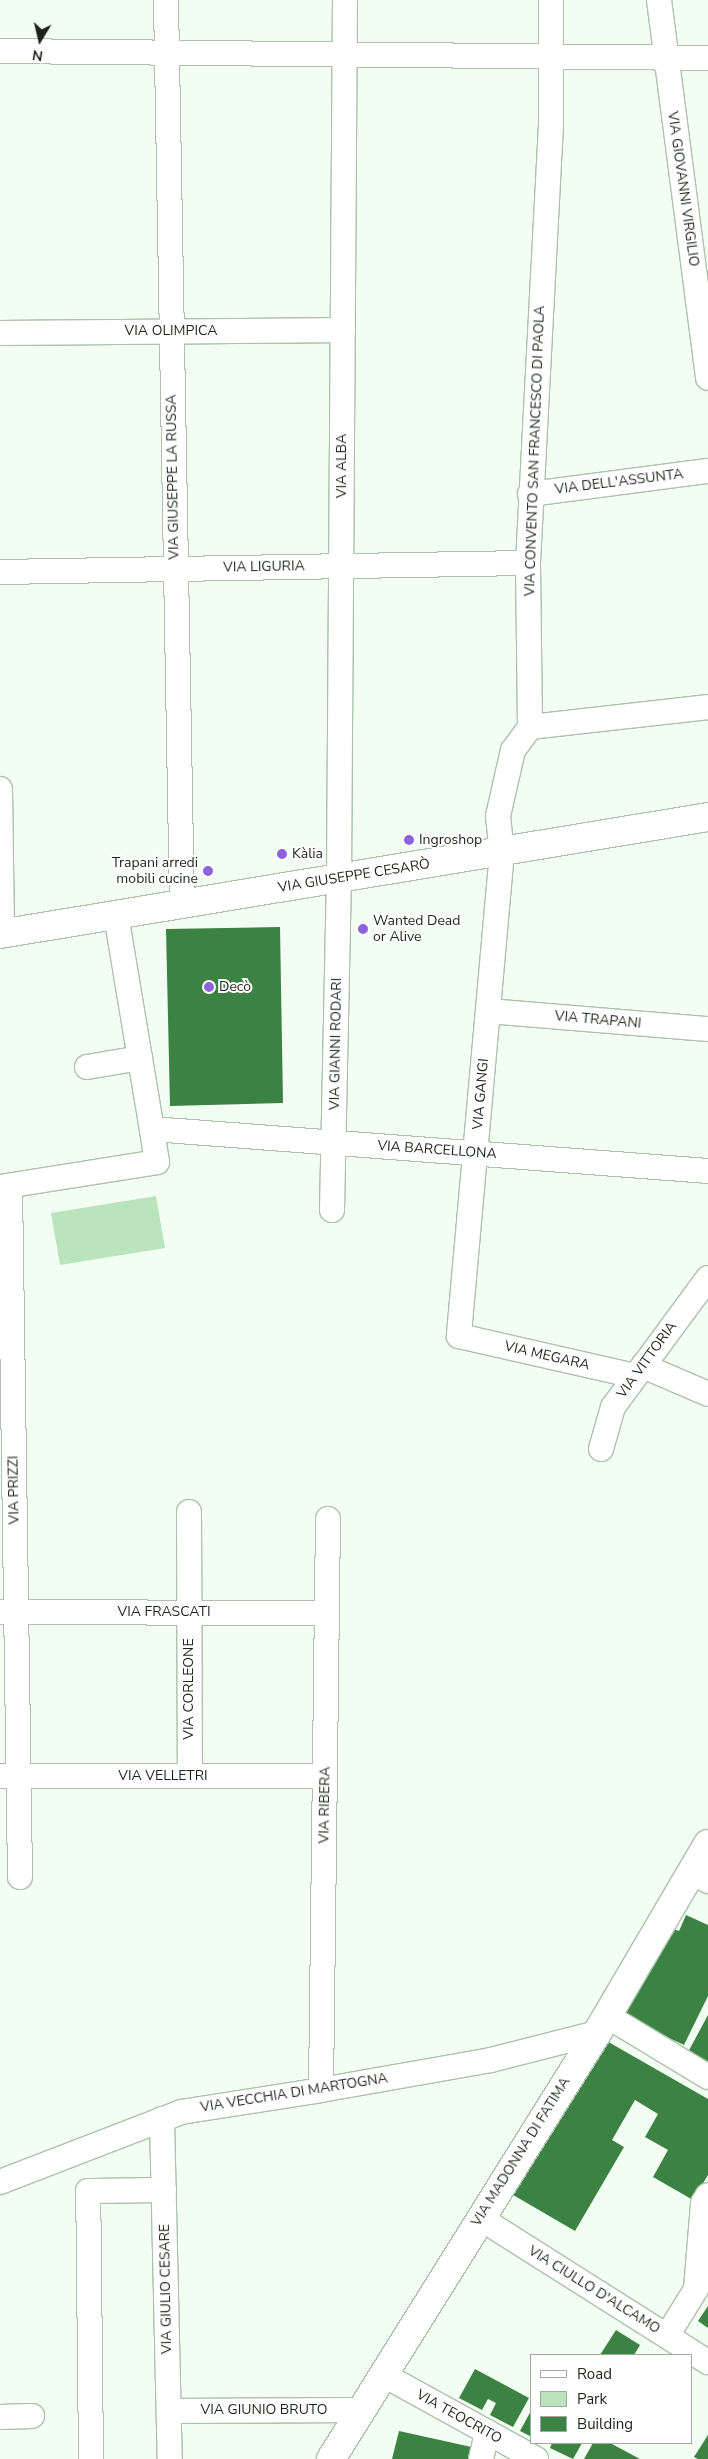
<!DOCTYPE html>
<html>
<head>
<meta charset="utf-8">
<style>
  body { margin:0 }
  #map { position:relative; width:708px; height:2459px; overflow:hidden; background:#f2fef2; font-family:"Nunito Sans",sans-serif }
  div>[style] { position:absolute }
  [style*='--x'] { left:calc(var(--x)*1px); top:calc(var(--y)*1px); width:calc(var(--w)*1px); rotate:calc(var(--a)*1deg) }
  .green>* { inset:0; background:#bae4bb }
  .building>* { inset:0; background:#3c8243 }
  .roads { filter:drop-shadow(1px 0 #adc1ad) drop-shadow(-1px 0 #adc1ad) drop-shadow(0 1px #adc1ad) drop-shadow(0 -1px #adc1ad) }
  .street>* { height:24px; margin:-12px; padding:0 12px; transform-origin:12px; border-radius:12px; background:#fff }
  .secondary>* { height:28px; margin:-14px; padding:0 14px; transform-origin:14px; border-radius:14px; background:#fff }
  .dots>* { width:14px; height:14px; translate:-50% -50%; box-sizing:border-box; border:2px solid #fff; border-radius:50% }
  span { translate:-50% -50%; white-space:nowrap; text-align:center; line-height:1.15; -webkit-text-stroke:4px #fff; paint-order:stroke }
  .street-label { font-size:14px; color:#1c231c }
  .poi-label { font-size:14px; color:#1c231c }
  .left { translate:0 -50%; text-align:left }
  .right { translate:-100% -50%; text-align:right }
  .legend { position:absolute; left:530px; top:2354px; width:162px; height:90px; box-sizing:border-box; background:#fff; border:1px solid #a4a7a4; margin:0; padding:6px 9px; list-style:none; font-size:15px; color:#1c231c }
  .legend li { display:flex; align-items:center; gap:10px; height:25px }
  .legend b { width:25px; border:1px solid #a4a7a4 }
  .north { position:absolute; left:15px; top:15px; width:50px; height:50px; -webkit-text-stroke:4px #fff; paint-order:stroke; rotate:189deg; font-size:14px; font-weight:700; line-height:20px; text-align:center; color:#1c231c }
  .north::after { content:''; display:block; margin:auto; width:18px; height:22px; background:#1c231c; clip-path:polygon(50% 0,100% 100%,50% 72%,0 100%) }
</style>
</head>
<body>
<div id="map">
  <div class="green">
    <i style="clip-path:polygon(156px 1196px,165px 1248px,60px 1265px,51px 1213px)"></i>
  </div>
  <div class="building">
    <i style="clip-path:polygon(280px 927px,283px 1103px,170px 1106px,166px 929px)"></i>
    <i style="clip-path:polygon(686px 1915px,708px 1925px,708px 1996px,684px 2045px,622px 2016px,668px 1927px,679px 1931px)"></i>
    <i style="clip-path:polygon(708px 2015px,708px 2065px,687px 2054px)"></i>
    <i style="clip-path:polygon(598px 2036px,708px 2099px,708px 2175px,693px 2200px,653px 2177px,668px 2150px,645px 2137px,658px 2114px,635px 2100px,612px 2140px,624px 2147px,575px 2231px,508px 2192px)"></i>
    <i style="clip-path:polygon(708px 2306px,708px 2328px,698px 2321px)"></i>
    <i style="clip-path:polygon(616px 2330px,640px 2345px,634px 2355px,600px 2355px)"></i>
    <i style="clip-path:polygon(475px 2369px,529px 2398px,513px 2427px,490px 2415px,496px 2403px,488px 2399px,482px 2410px,459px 2398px)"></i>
    <i style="clip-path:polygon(532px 2409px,532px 2437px,520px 2431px)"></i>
    <i style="clip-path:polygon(399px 2431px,476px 2448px,474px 2459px,392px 2459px)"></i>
    <i style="clip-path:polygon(708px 2435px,708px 2459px,698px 2459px,694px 2457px)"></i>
    <i style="clip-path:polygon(552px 2443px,582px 2443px,573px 2459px,550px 2448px)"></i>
    <i style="clip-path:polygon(593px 2443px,610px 2443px,640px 2459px,584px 2459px)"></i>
  </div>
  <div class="roads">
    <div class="street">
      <i style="--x:166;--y:0;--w:904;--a:88.99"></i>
      <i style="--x:659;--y:0;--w:381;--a:82.6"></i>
      <i style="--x:0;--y:51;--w:708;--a:0.57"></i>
      <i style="--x:0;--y:333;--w:343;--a:-0.5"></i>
      <i style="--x:530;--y:494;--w:179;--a:-7.4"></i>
      <i style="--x:0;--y:572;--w:528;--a:-0.98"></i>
      <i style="--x:530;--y:727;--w:29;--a:126"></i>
      <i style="--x:513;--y:750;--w:68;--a:102.8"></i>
      <i style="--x:498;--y:816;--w:36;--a:84"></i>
      <i style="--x:502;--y:852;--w:486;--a:95.1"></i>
      <i style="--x:459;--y:1336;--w:180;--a:12.8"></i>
      <i style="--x:530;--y:727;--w:164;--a:-90.7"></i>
      <i style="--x:528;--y:563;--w:435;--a:-87"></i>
      <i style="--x:551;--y:129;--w:129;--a:-90"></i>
      <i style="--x:530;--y:727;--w:179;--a:-6.4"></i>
      <i style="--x:0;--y:789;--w:145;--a:89.2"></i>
      <i style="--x:116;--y:915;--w:217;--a:80.5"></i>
      <i style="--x:152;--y:1129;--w:558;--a:4.32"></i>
      <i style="--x:488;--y:1011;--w:221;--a:4.7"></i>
      <i style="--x:87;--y:1067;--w:54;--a:-9.6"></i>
      <i style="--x:10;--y:1186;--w:691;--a:89.17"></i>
      <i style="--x:0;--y:1187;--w:159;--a:-9"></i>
      <i style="--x:157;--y:1162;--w:33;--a:-99"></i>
      <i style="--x:332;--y:1210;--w:332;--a:-88.8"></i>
      <i style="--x:339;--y:878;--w:878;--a:-89.61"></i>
      <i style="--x:643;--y:1366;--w:71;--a:23.3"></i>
      <i style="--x:601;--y:1449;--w:44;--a:-74.1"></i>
      <i style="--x:613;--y:1407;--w:160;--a:-53.6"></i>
      <i style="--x:189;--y:1512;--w:264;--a:89.8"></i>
      <i style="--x:2;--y:1612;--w:325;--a:0.2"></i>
      <i style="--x:0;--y:1776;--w:325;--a:0"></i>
      <i style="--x:691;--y:1871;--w:20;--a:30"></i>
      <i style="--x:607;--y:2016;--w:118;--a:31.1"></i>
      <i style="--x:321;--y:2090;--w:571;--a:-89.3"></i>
      <i style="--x:162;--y:2119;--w:340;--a:88.7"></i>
      <i style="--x:0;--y:2182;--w:194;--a:-21.1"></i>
      <i style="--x:181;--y:2112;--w:142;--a:-8.9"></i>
      <i style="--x:321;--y:2090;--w:173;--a:-10"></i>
      <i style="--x:491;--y:2060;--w:109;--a:-14.3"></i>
      <i style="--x:480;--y:2218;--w:270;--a:32.3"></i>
      <i style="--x:667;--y:2336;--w:55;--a:-58.3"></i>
      <i style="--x:696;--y:2289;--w:86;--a:-85.3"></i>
      <i style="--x:703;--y:2203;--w:9;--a:-58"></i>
      <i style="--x:382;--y:2374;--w:176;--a:28.9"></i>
      <i style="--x:169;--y:2411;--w:191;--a:-0.3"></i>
      <i style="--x:0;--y:2417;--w:32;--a:-2"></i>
      <i style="--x:91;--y:2459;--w:268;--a:-90.6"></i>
      <i style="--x:88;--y:2191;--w:76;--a:-0.8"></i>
      <i style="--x:481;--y:2459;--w:28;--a:-77"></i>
    </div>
    <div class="secondary">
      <i style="--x:0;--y:934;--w:718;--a:-9.38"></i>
      <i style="--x:331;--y:2459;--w:502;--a:-58.02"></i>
      <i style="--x:597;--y:2033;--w:219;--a:-59.6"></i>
    </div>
  </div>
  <div class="dots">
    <i style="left:409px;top:840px;background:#8b63de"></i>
    <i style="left:282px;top:854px;background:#8b63de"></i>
    <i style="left:208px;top:871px;background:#8b63de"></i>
    <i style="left:363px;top:929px;background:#8b63de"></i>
    <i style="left:209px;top:987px;background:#8b63de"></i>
  </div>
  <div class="street-label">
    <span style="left:683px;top:189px;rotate:82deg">VIA GIOVANNI VIRGILIO</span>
    <span style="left:171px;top:331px">VIA OLIMPICA</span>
    <span style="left:535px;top:451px;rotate:-88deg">VIA CONVENTO SAN FRANCESCO DI PAOLA</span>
    <span style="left:342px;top:466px;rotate:-90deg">VIA ALBA</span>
    <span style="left:173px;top:477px;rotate:-91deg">VIA GIUSEPPE LA RUSSA</span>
    <span style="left:619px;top:482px;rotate:-7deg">VIA DELL'ASSUNTA</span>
    <span style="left:264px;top:567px;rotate:-1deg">VIA LIGURIA</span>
    <span style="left:354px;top:876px;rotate:-9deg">VIA GIUSEPPE CESARÒ</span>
    <span style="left:598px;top:1020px;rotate:5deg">VIA TRAPANI</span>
    <span style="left:336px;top:1044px;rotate:-89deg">VIA GIANNI RODARI</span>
    <span style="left:481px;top:1094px;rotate:-85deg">VIA GANGI</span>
    <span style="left:437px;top:1150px;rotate:4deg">VIA BARCELLONA</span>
    <span style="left:547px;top:1356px;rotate:13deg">VIA MEGARA</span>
    <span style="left:647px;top:1360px;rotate:-54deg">VIA VITTORIA</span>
    <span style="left:14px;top:1490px;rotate:-91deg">VIA PRIZZI</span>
    <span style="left:164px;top:1612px">VIA FRASCATI</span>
    <span style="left:189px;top:1689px;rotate:-90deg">VIA CORLEONE</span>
    <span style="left:163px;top:1776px">VIA VELLETRI</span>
    <span style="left:325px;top:1805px;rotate:-89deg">VIA RIBERA</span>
    <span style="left:294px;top:2093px;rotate:-9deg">VIA VECCHIA DI MARTOGNA</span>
    <span style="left:521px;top:2152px;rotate:-58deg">VIA MADONNA DI FATIMA</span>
    <span style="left:166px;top:2289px;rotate:-91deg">VIA GIULIO CESARE</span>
    <span style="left:594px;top:2290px;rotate:32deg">VIA CIULLO D'ALCAMO</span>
    <span style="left:264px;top:2410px">VIA GIUNIO BRUTO</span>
    <span style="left:459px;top:2417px;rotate:29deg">VIA TEOCRITO</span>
  </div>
  <div class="poi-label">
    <span class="left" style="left:419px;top:840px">Ingroshop</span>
    <span class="left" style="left:292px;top:854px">Kàlia</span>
    <span class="right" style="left:198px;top:871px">Trapani arredi<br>mobili cucine</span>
    <span class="left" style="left:373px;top:929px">Wanted Dead<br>or Alive</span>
    <span class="left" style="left:219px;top:987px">Decò</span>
  </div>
  <ul class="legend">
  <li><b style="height:6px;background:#fff"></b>Road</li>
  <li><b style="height:14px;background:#bae4bb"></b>Park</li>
  <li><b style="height:14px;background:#3c8243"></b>Building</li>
  </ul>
  <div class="north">N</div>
</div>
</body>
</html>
